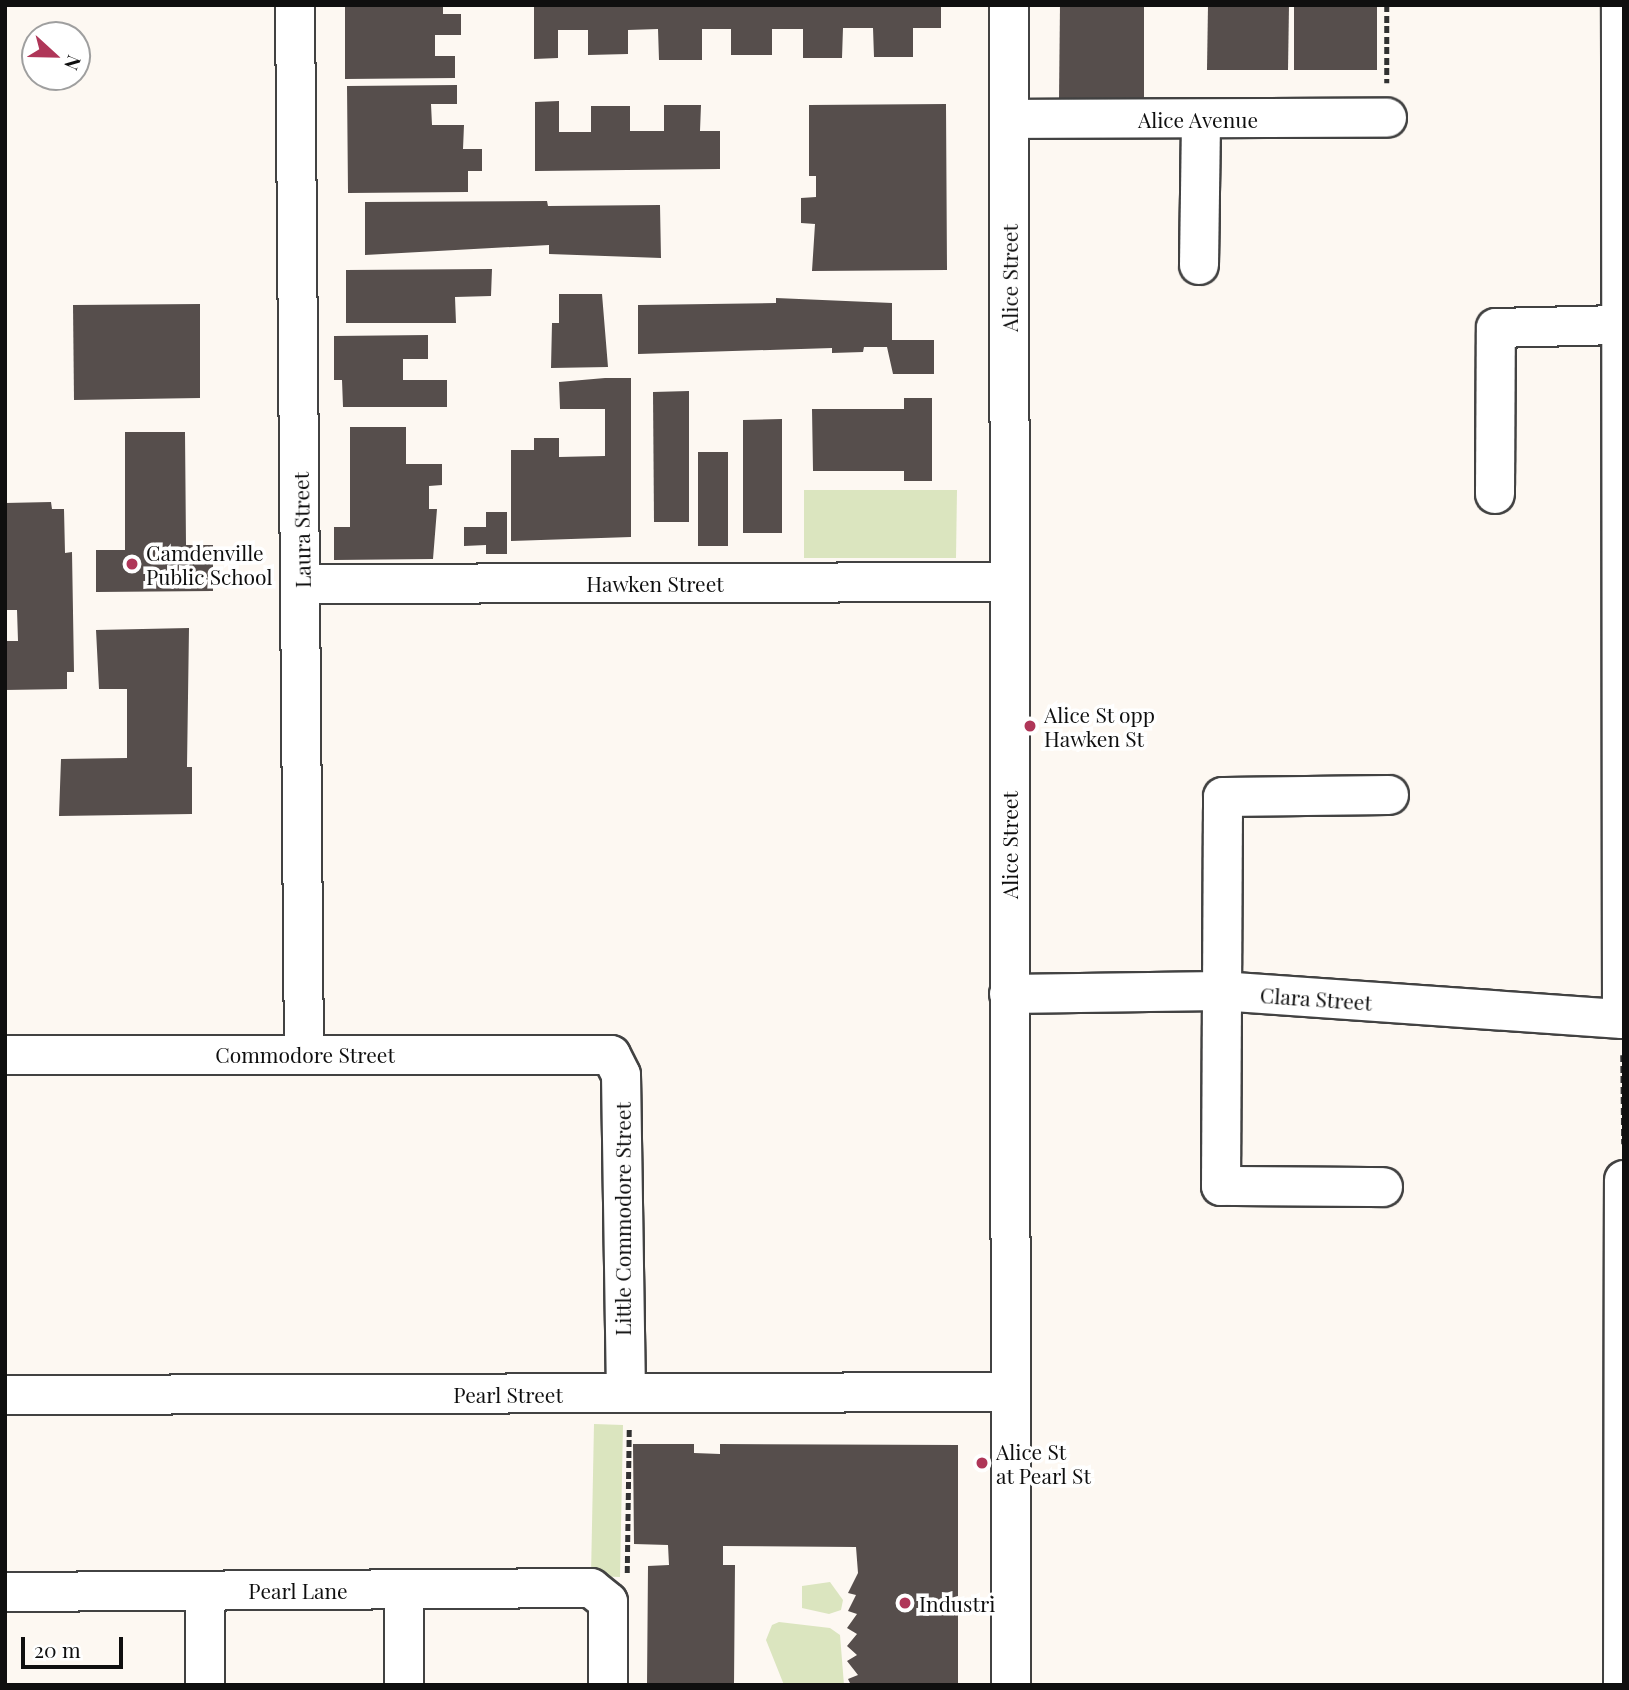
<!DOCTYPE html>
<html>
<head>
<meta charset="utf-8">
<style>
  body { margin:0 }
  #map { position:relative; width:1629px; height:1690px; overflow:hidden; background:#fdf8f2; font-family:"Playfair Display",serif }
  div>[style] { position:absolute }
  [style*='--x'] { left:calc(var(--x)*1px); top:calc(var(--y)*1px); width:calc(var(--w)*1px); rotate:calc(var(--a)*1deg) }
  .green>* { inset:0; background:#dbe5bf }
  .building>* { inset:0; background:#564e4c }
  .path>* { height:4.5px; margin-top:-2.25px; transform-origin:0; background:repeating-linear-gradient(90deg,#313131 0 7px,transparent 0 10.5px) }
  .roads { filter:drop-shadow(2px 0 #424242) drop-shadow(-2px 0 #424242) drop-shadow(0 2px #424242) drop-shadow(0 -2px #424242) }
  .minor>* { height:38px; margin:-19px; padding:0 19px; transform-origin:19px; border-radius:19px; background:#fff }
  .dots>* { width:19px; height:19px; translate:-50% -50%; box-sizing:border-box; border:4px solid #fff; border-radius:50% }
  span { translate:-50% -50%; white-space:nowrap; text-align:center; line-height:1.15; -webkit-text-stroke:7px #fff; paint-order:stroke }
  .street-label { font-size:21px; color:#0f0f0f }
  .poi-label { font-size:21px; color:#0f0f0f }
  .left { translate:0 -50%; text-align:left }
  .frame { position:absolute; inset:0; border:7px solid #0f0f0f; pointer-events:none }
  .north { position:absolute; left:21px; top:21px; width:70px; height:70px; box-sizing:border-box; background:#fff; border:2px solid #9f9f9f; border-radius:50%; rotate:112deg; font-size:19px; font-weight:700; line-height:28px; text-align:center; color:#0f0f0f }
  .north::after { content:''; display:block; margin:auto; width:24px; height:32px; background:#af3658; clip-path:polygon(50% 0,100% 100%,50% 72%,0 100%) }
  .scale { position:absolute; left:21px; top:1637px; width:102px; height:32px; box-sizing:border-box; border:4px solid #0f0f0f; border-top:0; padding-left:9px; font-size:21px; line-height:24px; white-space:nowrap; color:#0f0f0f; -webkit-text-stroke:5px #fff; paint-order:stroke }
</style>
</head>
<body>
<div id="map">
  <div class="green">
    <i style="clip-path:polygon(804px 490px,957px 490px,956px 558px,804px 558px)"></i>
    <i style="clip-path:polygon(594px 1424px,623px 1425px,620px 1577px,591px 1576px)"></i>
    <i style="clip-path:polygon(830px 1582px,843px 1600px,841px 1610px,829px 1614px,802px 1608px,802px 1586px)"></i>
    <i style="clip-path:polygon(779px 1622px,830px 1628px,840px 1635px,844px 1685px,784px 1685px,766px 1640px,772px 1625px)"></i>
  </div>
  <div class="building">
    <i style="clip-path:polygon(345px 5px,443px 5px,443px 14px,461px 14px,461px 35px,435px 35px,435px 56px,455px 56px,455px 78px,345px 79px)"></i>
    <i style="clip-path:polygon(534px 5px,941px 5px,941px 28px,913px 28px,913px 57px,874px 57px,873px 28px,843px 28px,842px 58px,803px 58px,803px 29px,772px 29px,772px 55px,731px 55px,731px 29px,702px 29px,702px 60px,659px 60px,658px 29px,628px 30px,628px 54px,588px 55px,588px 30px,558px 30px,558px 58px,534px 59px)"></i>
    <i style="clip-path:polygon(1060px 5px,1144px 5px,1144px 99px,1059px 99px)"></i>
    <i style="clip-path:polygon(1208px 5px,1289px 5px,1288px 70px,1207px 70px)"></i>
    <i style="clip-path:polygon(1294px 5px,1377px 5px,1377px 70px,1294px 70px)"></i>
    <i style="clip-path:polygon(457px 85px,457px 104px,431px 104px,432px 125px,464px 125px,463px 149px,482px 149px,482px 171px,468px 171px,468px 192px,348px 193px,347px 86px)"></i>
    <i style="clip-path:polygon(559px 101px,559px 132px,591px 132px,591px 106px,630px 106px,630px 131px,664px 131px,664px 105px,701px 105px,700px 131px,720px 131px,720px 169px,535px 171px,535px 102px)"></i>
    <i style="clip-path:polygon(946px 104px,947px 270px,812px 271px,815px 224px,801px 223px,801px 198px,816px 197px,816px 176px,809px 176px,809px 105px)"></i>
    <i style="clip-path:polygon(547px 201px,548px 206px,660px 205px,661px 258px,549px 254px,549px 245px,365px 255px,365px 202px)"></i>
    <i style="clip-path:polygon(492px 269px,491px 296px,455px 297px,456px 323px,346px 323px,346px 270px)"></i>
    <i style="clip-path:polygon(559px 294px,602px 294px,608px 367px,551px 368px,552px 323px,559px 323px)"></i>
    <i style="clip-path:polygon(776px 298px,892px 303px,892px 340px,934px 340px,934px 374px,893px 374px,887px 347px,864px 347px,863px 352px,832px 353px,832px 348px,638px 354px,638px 305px,776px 303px)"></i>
    <i style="clip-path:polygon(200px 304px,200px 398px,74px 400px,73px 305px)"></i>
    <i style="clip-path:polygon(428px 335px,428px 359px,403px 359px,403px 380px,447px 380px,447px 407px,343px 407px,342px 380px,334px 380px,334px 336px)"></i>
    <i style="clip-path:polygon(605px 378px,631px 378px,631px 537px,511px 541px,511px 450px,534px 450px,534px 438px,559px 438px,559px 457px,605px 456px,605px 409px,560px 409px,559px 382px)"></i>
    <i style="clip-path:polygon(689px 391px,689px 522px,654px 522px,653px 392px)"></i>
    <i style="clip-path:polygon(904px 398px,932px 398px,932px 481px,904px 481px,904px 471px,813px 471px,812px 409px,904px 409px)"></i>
    <i style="clip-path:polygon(782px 419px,782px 533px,743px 533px,743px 420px)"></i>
    <i style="clip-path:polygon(350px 427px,406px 427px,406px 464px,442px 464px,442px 485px,429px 486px,429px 509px,437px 509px,433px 559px,334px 560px,334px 527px,350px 527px)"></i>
    <i style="clip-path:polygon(125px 432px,185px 432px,186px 545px,213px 545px,213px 591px,96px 592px,96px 550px,125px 550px)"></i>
    <i style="clip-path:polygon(698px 452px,728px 452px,728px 546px,698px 546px)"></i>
    <i style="clip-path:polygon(51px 502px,52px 509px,64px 509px,65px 553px,72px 552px,74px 672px,67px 672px,67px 689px,5px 690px,5px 641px,18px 641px,17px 610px,5px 610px,5px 503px)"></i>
    <i style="clip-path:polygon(486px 512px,507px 512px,507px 554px,486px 554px,486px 545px,464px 546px,464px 527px,486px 527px)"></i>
    <i style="clip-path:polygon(189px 628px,187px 767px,192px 767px,192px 814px,59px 816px,61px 759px,127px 758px,127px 689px,99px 689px,96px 630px)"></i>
    <i style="clip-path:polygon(633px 1444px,694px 1444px,694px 1453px,720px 1454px,720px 1444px,958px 1445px,958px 1685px,851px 1685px,848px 1679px,858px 1675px,847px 1661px,857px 1655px,847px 1646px,857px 1634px,847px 1628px,857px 1614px,848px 1611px,856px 1595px,848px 1593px,858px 1573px,856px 1547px,723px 1546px,723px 1565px,735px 1565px,734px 1685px,647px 1685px,648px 1566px,669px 1565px,668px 1545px,634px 1544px)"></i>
  </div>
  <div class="path">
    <i style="--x:1387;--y:5;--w:78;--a:90"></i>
    <i style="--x:1623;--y:1055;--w:89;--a:89.4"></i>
    <i style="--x:627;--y:1573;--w:146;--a:-89.2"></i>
  </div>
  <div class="roads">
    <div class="minor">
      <i style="--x:295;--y:5;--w:1049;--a:89.51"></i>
      <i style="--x:1009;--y:5;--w:1680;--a:89.93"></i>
      <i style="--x:1009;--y:119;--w:378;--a:-0.2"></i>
      <i style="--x:1199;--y:265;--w:146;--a:-89.2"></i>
      <i style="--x:1495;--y:494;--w:166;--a:-89.7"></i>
      <i style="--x:1496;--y:328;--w:126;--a:-1.4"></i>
      <i style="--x:301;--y:584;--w:707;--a:-0.16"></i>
      <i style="--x:1009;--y:994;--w:211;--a:-0.8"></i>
      <i style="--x:1220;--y:991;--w:403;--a:4"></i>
      <i style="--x:1622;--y:1019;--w:1014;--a:-90.06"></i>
      <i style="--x:5;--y:1055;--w:606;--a:0"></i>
      <i style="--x:611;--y:1055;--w:22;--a:63"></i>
      <i style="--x:621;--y:1075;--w:318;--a:89.1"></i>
      <i style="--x:1383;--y:1187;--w:162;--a:-179.6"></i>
      <i style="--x:1221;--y:1186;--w:389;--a:-89.7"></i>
      <i style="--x:1223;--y:797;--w:166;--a:-0.7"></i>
      <i style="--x:5;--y:1395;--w:1005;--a:-0.17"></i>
      <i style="--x:404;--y:1590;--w:95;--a:90"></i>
      <i style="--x:5;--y:1592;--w:586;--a:-0.39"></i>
      <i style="--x:591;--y:1588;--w:22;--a:39"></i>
      <i style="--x:608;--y:1602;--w:83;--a:90"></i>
      <i style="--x:205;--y:1685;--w:94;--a:-90"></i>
      <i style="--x:1623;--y:1685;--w:505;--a:-89.89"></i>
    </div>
  </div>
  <div class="dots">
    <i style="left:132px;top:564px;background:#af3658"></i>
    <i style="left:1030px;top:726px;background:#af3658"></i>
    <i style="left:982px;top:1463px;background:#af3658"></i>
    <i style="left:905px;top:1603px;background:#af3658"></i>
  </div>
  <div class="street-label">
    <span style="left:1198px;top:119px">Alice Avenue</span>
    <span style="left:1009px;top:278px;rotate:-90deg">Alice Street</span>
    <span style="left:301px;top:530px;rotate:-91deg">Laura Street</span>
    <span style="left:655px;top:583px">Hawken Street</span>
    <span style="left:1009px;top:845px;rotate:-90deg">Alice Street</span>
    <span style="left:1316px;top:998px;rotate:4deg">Clara Street</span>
    <span style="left:305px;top:1054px">Commodore Street</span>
    <span style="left:622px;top:1219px;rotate:-90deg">Little Commodore Street</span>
    <span style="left:508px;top:1394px">Pearl Street</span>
    <span style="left:298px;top:1590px">Pearl Lane</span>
  </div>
  <div class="poi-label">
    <span class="left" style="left:146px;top:564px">Camdenville<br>Public School</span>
    <span class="left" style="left:1044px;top:726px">Alice St opp<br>Hawken St</span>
    <span class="left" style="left:996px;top:1463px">Alice St<br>at Pearl St</span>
    <span class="left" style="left:919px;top:1603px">Industri</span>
  </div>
  <div class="frame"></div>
  <div class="north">N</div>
  <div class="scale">20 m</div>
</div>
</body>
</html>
